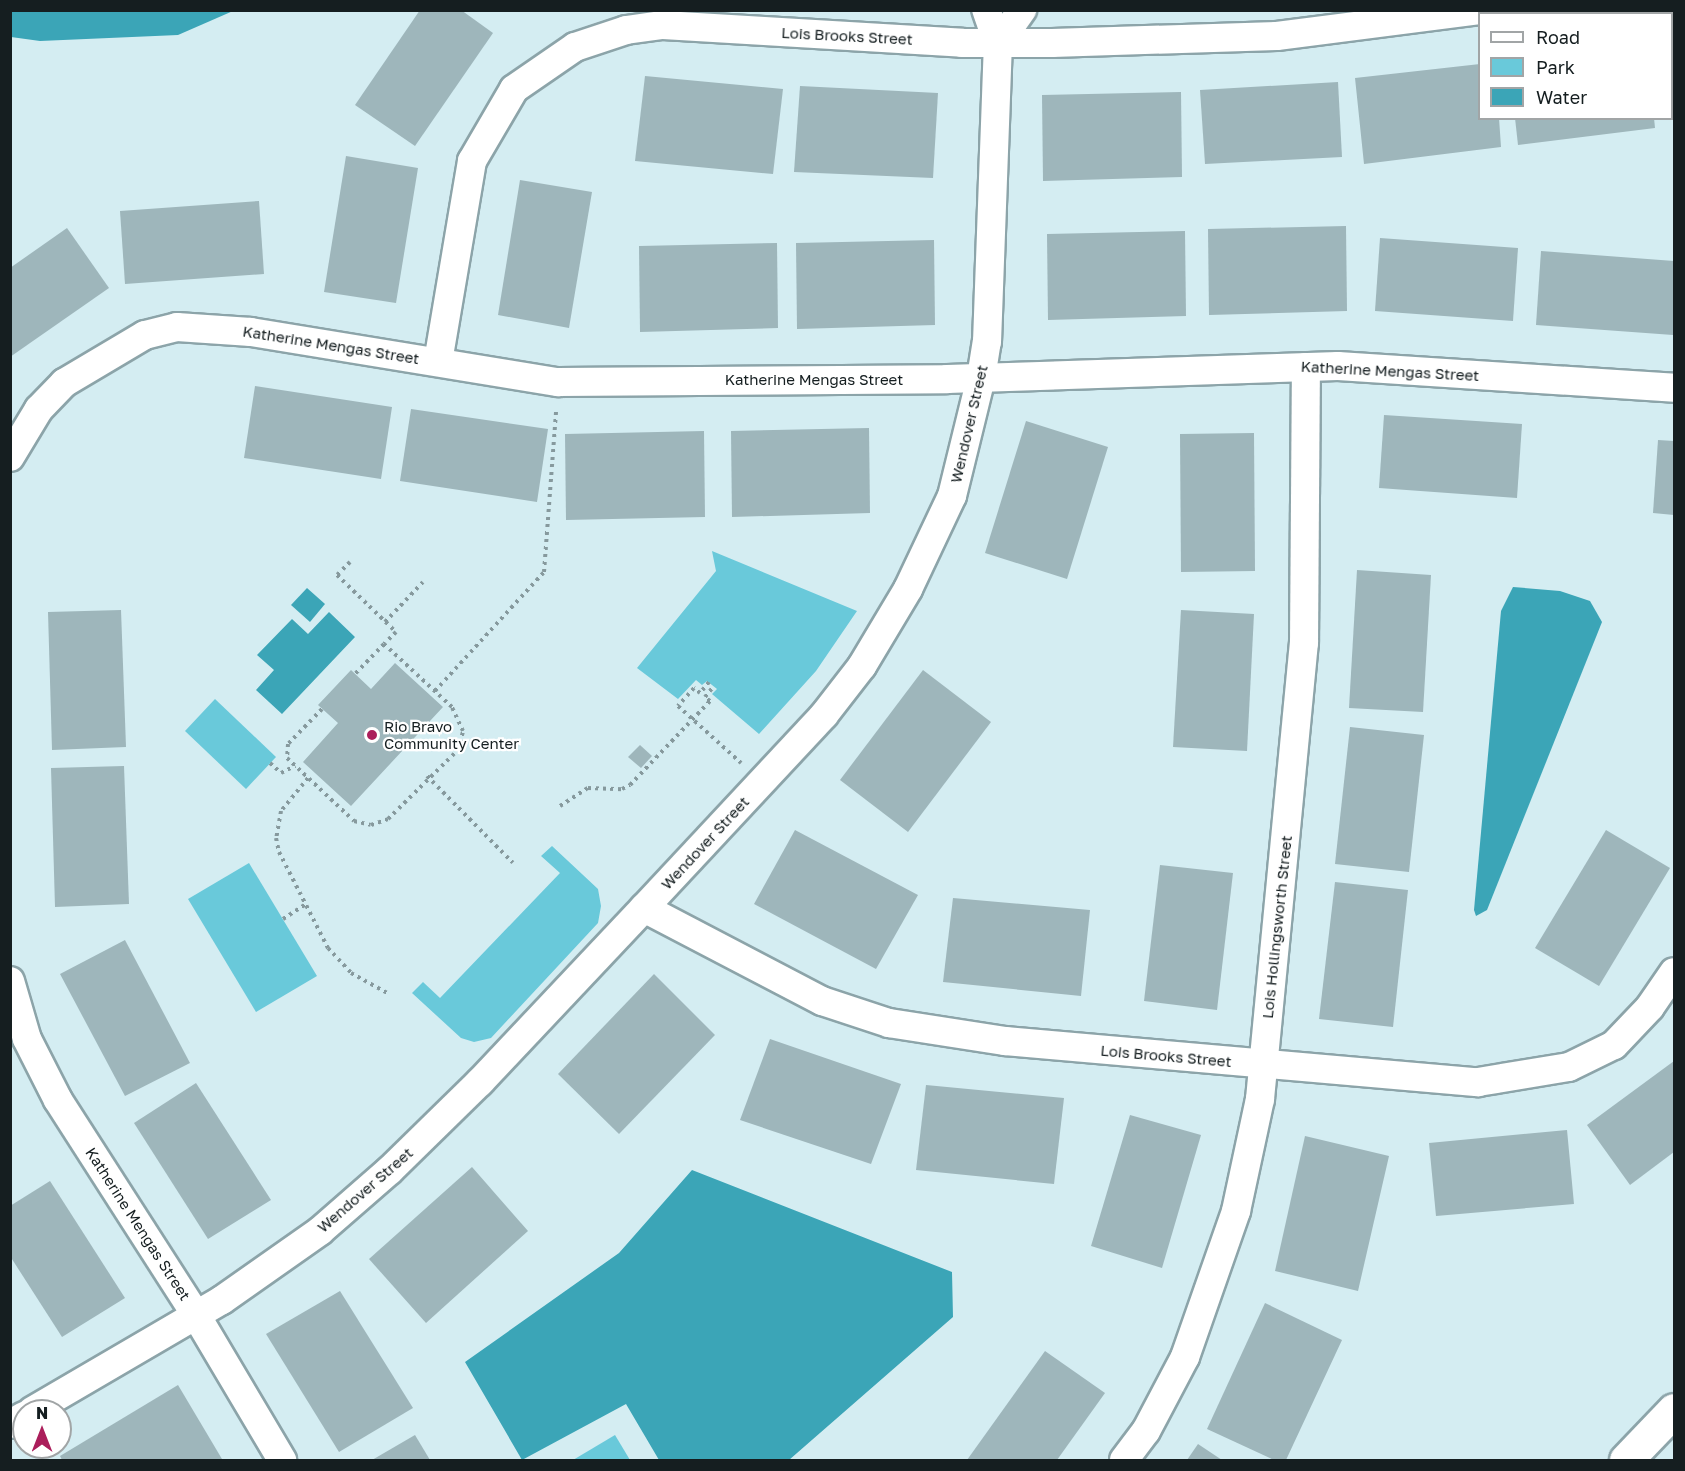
<!DOCTYPE html>
<html>
<head>
<meta charset="utf-8">
<style>
  body { margin:0 }
  #map { position:relative; width:1685px; height:1471px; overflow:hidden; background:#d4edf2; font-family:"Golos Text",sans-serif }
  div>[style] { position:absolute }
  [style*='--x'] { left:calc(var(--x)*1px); top:calc(var(--y)*1px); width:calc(var(--w)*1px); rotate:calc(var(--a)*1deg) }
  .green>* { inset:0; background:#69c9da }
  .water>* { inset:0; background:#3ba5b7 }
  .building>* { inset:0; background:#9eb6bb }
  .path>* { height:4px; margin-top:-2px; transform-origin:0; background:repeating-linear-gradient(90deg,#86999d 0 3px,transparent 0 7.5px) }
  .roads { filter:drop-shadow(2px 0 #8ca4a9) drop-shadow(-2px 0 #8ca4a9) drop-shadow(0 2px #8ca4a9) drop-shadow(0 -2px #8ca4a9) }
  .minor>* { height:28px; margin:-14px; padding:0 14px; transform-origin:14px; border-radius:14px; background:#fff }
  .tertiary>* { height:33px; margin:-16.5px; padding:0 16.5px; transform-origin:16.5px; border-radius:16.5px; background:#fff }
  .dots>* { width:16px; height:16px; translate:-50% -50%; box-sizing:border-box; border:3px solid #fff; border-radius:50% }
  span { translate:-50% -50%; white-space:nowrap; text-align:center; line-height:1.15; -webkit-text-stroke:4.5px #fff; paint-order:stroke }
  .street-label { font-size:15px; color:#151e20 }
  .poi-label { font-size:15px; color:#151e20 }
  .left { translate:0 -50%; text-align:left }
  .frame { position:absolute; inset:0; border:12px solid #151e20; pointer-events:none }
  .legend { position:absolute; left:1478px; top:12px; width:195px; height:108px; box-sizing:border-box; background:#fff; border:2px solid #a1a5a6; margin:0; padding:8px 10px; list-style:none; font-size:18px; color:#151e20 }
  .legend li { display:flex; align-items:center; gap:12px; height:30px }
  .legend b { width:30px; border:2px solid #a1a5a6 }
  .north { position:absolute; left:12px; top:1399px; width:60px; height:60px; box-sizing:border-box; background:#fff; border:2px solid #a1a5a6; border-radius:50%; rotate:0deg; font-size:16px; font-weight:700; line-height:24px; text-align:center; color:#151e20 }
  .north::after { content:''; display:block; margin:auto; width:21px; height:27px; background:#ab1e5b; clip-path:polygon(50% 0,100% 100%,50% 72%,0 100%) }
</style>
</head>
<body>
<div id="map">
  <div class="green">
    <i style="clip-path:polygon(712px 551px,857px 611px,816px 671px,759px 734px,712px 694px,717px 689px,707px 681px,702px 685px,696px 680px,678px 699px,637px 668px,716px 571px)"></i>
    <i style="clip-path:polygon(215px 699px,276px 757px,246px 789px,185px 731px)"></i>
    <i style="clip-path:polygon(552px 846px,598px 889px,601px 906px,598px 923px,491px 1038px,474px 1042px,461px 1038px,412px 993px,423px 982px,440px 998px,560px 873px,541px 856px)"></i>
    <i style="clip-path:polygon(249px 863px,317px 976px,256px 1012px,188px 899px)"></i>
    <i style="clip-path:polygon(615px 1435px,630px 1460px,573px 1460px)"></i>
  </div>
  <div class="water">
    <i style="clip-path:polygon(11px 10px,233px 10px,233px 11px,178px 35px,40px 41px,11px 37px)"></i>
    <i style="clip-path:polygon(1513px 587px,1560px 591px,1590px 601px,1602px 622px,1487px 910px,1476px 916px,1474px 910px,1501px 611px)"></i>
    <i style="clip-path:polygon(307px 588px,325px 604px,310px 622px,291px 605px)"></i>
    <i style="clip-path:polygon(329px 612px,355px 637px,282px 714px,256px 690px,274px 670px,257px 655px,292px 619px,308px 634px)"></i>
    <i style="clip-path:polygon(692px 1170px,952px 1272px,953px 1317px,789px 1460px,659px 1460px,626px 1404px,522px 1460px,465px 1362px,619px 1253px)"></i>
  </div>
  <div class="building">
    <i style="clip-path:polygon(420px 10px,461px 10px,493px 33px,415px 146px,355px 105px)"></i>
    <i style="clip-path:polygon(1480px 64px,1480px 118px,1499px 118px,1501px 147px,1364px 164px,1355px 78px)"></i>
    <i style="clip-path:polygon(645px 76px,783px 89px,773px 174px,635px 161px)"></i>
    <i style="clip-path:polygon(1338px 82px,1342px 157px,1205px 164px,1200px 90px)"></i>
    <i style="clip-path:polygon(800px 86px,938px 93px,933px 178px,794px 172px)"></i>
    <i style="clip-path:polygon(1181px 92px,1182px 177px,1043px 181px,1042px 95px)"></i>
    <i style="clip-path:polygon(1515px 118px,1654px 118px,1655px 128px,1518px 145px)"></i>
    <i style="clip-path:polygon(346px 156px,418px 168px,396px 303px,324px 292px)"></i>
    <i style="clip-path:polygon(520px 180px,592px 192px,569px 328px,498px 315px)"></i>
    <i style="clip-path:polygon(259px 201px,264px 274px,125px 284px,120px 211px)"></i>
    <i style="clip-path:polygon(1346px 226px,1347px 311px,1209px 315px,1208px 229px)"></i>
    <i style="clip-path:polygon(67px 228px,109px 288px,10px 357px,10px 268px)"></i>
    <i style="clip-path:polygon(1185px 231px,1186px 316px,1048px 320px,1047px 234px)"></i>
    <i style="clip-path:polygon(1380px 238px,1518px 248px,1513px 321px,1375px 311px)"></i>
    <i style="clip-path:polygon(934px 240px,935px 325px,797px 329px,796px 243px)"></i>
    <i style="clip-path:polygon(777px 243px,778px 328px,640px 332px,639px 246px)"></i>
    <i style="clip-path:polygon(1541px 251px,1674px 261px,1673px 335px,1536px 325px)"></i>
    <i style="clip-path:polygon(255px 386px,392px 407px,381px 479px,244px 458px)"></i>
    <i style="clip-path:polygon(411px 409px,548px 429px,537px 502px,400px 481px)"></i>
    <i style="clip-path:polygon(1384px 415px,1522px 424px,1517px 498px,1379px 488px)"></i>
    <i style="clip-path:polygon(1026px 421px,1108px 447px,1067px 579px,985px 553px)"></i>
    <i style="clip-path:polygon(869px 428px,870px 513px,732px 517px,731px 431px)"></i>
    <i style="clip-path:polygon(704px 431px,705px 517px,566px 520px,565px 434px)"></i>
    <i style="clip-path:polygon(1254px 433px,1255px 571px,1181px 572px,1180px 434px)"></i>
    <i style="clip-path:polygon(1658px 440px,1674px 441px,1674px 515px,1653px 513px)"></i>
    <i style="clip-path:polygon(1357px 570px,1431px 575px,1423px 712px,1349px 708px)"></i>
    <i style="clip-path:polygon(121px 610px,126px 747px,52px 750px,48px 612px)"></i>
    <i style="clip-path:polygon(1181px 610px,1254px 614px,1247px 751px,1173px 747px)"></i>
    <i style="clip-path:polygon(395px 663px,443px 707px,351px 806px,303px 762px,338px 723px,318px 705px,351px 670px,371px 689px)"></i>
    <i style="clip-path:polygon(923px 670px,991px 722px,908px 832px,840px 780px)"></i>
    <i style="clip-path:polygon(1350px 727px,1424px 735px,1409px 872px,1335px 864px)"></i>
    <i style="clip-path:polygon(640px 745px,652px 756px,641px 768px,628px 757px)"></i>
    <i style="clip-path:polygon(124px 766px,129px 904px,55px 907px,51px 768px)"></i>
    <i style="clip-path:polygon(795px 830px,918px 895px,876px 969px,754px 904px)"></i>
    <i style="clip-path:polygon(1606px 830px,1670px 868px,1599px 986px,1535px 948px)"></i>
    <i style="clip-path:polygon(1160px 865px,1233px 873px,1217px 1010px,1144px 1001px)"></i>
    <i style="clip-path:polygon(1335px 882px,1408px 890px,1393px 1027px,1319px 1019px)"></i>
    <i style="clip-path:polygon(953px 898px,1090px 910px,1081px 996px,943px 982px)"></i>
    <i style="clip-path:polygon(125px 940px,190px 1063px,125px 1096px,60px 974px)"></i>
    <i style="clip-path:polygon(654px 974px,715px 1035px,619px 1134px,558px 1074px)"></i>
    <i style="clip-path:polygon(770px 1039px,901px 1084px,871px 1164px,740px 1120px)"></i>
    <i style="clip-path:polygon(1674px 1061px,1674px 1152px,1630px 1185px,1587px 1125px)"></i>
    <i style="clip-path:polygon(196px 1083px,271px 1200px,208px 1239px,134px 1123px)"></i>
    <i style="clip-path:polygon(926px 1085px,1064px 1098px,1054px 1184px,916px 1170px)"></i>
    <i style="clip-path:polygon(1130px 1115px,1201px 1135px,1162px 1268px,1091px 1246px)"></i>
    <i style="clip-path:polygon(1567px 1130px,1574px 1204px,1436px 1216px,1429px 1143px)"></i>
    <i style="clip-path:polygon(1305px 1136px,1389px 1156px,1358px 1291px,1275px 1271px)"></i>
    <i style="clip-path:polygon(472px 1167px,528px 1231px,426px 1323px,369px 1259px)"></i>
    <i style="clip-path:polygon(50px 1181px,125px 1298px,62px 1337px,10px 1256px,10px 1206px)"></i>
    <i style="clip-path:polygon(340px 1291px,413px 1408px,339px 1452px,266px 1334px)"></i>
    <i style="clip-path:polygon(1265px 1303px,1342px 1340px,1286px 1460px,1274px 1460px,1207px 1429px)"></i>
    <i style="clip-path:polygon(1045px 1351px,1105px 1393px,1057px 1460px,967px 1460px)"></i>
    <i style="clip-path:polygon(178px 1385px,222px 1459px,62px 1460px,60px 1456px)"></i>
    <i style="clip-path:polygon(415px 1435px,430px 1460px,372px 1460px)"></i>
    <i style="clip-path:polygon(1198px 1444px,1222px 1460px,1187px 1460px)"></i>
  </div>
  <div class="path">
    <i style="--x:350;--y:562;--w:18;--a:135"></i>
    <i style="--x:337;--y:575;--w:82;--a:44"></i>
    <i style="--x:396;--y:632;--w:17;--a:135"></i>
    <i style="--x:385;--y:622;--w:55;--a:-46.5"></i>
    <i style="--x:709;--y:682;--w:14;--a:129"></i>
    <i style="--x:700;--y:693;--w:8;--a:-140"></i>
    <i style="--x:694;--y:688;--w:24;--a:132"></i>
    <i style="--x:678;--y:706;--w:85;--a:42.1"></i>
    <i style="--x:435;--y:691;--w:161;--a:-47.5"></i>
    <i style="--x:544;--y:572;--w:161;--a:-85.7"></i>
    <i style="--x:322;--y:709;--w:49;--a:134.2"></i>
    <i style="--x:288;--y:744;--w:14;--a:94"></i>
    <i style="--x:287;--y:758;--w:92;--a:43.2"></i>
    <i style="--x:354;--y:821;--w:17;--a:13"></i>
    <i style="--x:371;--y:825;--w:18;--a:-19"></i>
    <i style="--x:388;--y:819;--w:98;--a:-44.6"></i>
    <i style="--x:458;--y:750;--w:20;--a:-75"></i>
    <i style="--x:463;--y:731;--w:26;--a:-115"></i>
    <i style="--x:452;--y:707;--w:93;--a:-137.2"></i>
    <i style="--x:384;--y:644;--w:42;--a:134"></i>
    <i style="--x:270;--y:763;--w:15;--a:42"></i>
    <i style="--x:281;--y:773;--w:16;--a:-27"></i>
    <i style="--x:427;--y:776;--w:122;--a:45.3"></i>
    <i style="--x:308;--y:778;--w:43;--a:129.3"></i>
    <i style="--x:281;--y:811;--w:27;--a:100"></i>
    <i style="--x:276;--y:838;--w:14;--a:78"></i>
    <i style="--x:279;--y:852;--w:108;--a:63"></i>
    <i style="--x:328;--y:948;--w:34;--a:47"></i>
    <i style="--x:351;--y:973;--w:43;--a:28.9"></i>
    <i style="--x:560;--y:806;--w:33;--a:-33"></i>
    <i style="--x:588;--y:788;--w:34;--a:2"></i>
    <i style="--x:622;--y:789;--w:9;--a:-27"></i>
    <i style="--x:630;--y:785;--w:116;--a:-46.4"></i>
    <i style="--x:710;--y:701;--w:6;--a:-141"></i>
    <i style="--x:705;--y:697;--w:14;--a:-51"></i>
    <i style="--x:283;--y:919;--w:27;--a:-33"></i>
  </div>
  <div class="roads">
    <div class="minor">
      <i style="--x:998;--y:44;--w:42;--a:-54.8"></i>
      <i style="--x:438;--y:362;--w:204;--a:-80.4"></i>
      <i style="--x:472;--y:161;--w:83;--a:-59.7"></i>
      <i style="--x:514;--y:89;--w:74;--a:-34.5"></i>
      <i style="--x:575;--y:47;--w:54;--a:-18.4"></i>
      <i style="--x:626;--y:30;--w:37;--a:-8"></i>
      <i style="--x:663;--y:25;--w:300;--a:3.4"></i>
      <i style="--x:962;--y:43;--w:90;--a:0"></i>
      <i style="--x:1052;--y:43;--w:225;--a:-1.8"></i>
      <i style="--x:1277;--y:36;--w:206;--a:-7.3"></i>
      <i style="--x:10;--y:457;--w:56;--a:-58.9"></i>
      <i style="--x:39;--y:409;--w:36;--a:-46"></i>
      <i style="--x:64;--y:383;--w:94;--a:-30.7"></i>
      <i style="--x:145;--y:335;--w:33;--a:-14"></i>
      <i style="--x:177;--y:327;--w:74;--a:3.9"></i>
      <i style="--x:251;--y:332;--w:311;--a:9.3"></i>
      <i style="--x:558;--y:382;--w:389;--a:-0.4"></i>
      <i style="--x:947;--y:379;--w:391;--a:-1.9"></i>
      <i style="--x:1338;--y:366;--w:337;--a:3.7"></i>
      <i style="--x:644;--y:908;--w:201;--a:27.6"></i>
      <i style="--x:822;--y:1001;--w:71;--a:18.2"></i>
      <i style="--x:889;--y:1023;--w:117;--a:8.8"></i>
      <i style="--x:1005;--y:1041;--w:475;--a:5"></i>
      <i style="--x:1478;--y:1082;--w:92;--a:-9.4"></i>
      <i style="--x:1569;--y:1067;--w:50;--a:-26.1"></i>
      <i style="--x:1614;--y:1045;--w:52;--a:-46.5"></i>
      <i style="--x:1650;--y:1007;--w:42;--a:-55.6"></i>
      <i style="--x:10;--y:981;--w:60;--a:73.7"></i>
      <i style="--x:27;--y:1039;--w:68;--a:63.1"></i>
      <i style="--x:58;--y:1100;--w:255;--a:57.3"></i>
      <i style="--x:196;--y:1315;--w:169;--a:59.3"></i>
      <i style="--x:32;--y:1411;--w:220;--a:-30.3"></i>
      <i style="--x:222;--y:1300;--w:120;--a:-35.1"></i>
      <i style="--x:320;--y:1231;--w:93;--a:-41.1"></i>
      <i style="--x:390;--y:1170;--w:126;--a:-44.4"></i>
      <i style="--x:480;--y:1082;--w:239;--a:-46.7"></i>
      <i style="--x:644;--y:908;--w:264;--a:-47"></i>
      <i style="--x:824;--y:715;--w:62;--a:-52.2"></i>
      <i style="--x:862;--y:666;--w:90;--a:-59.1"></i>
      <i style="--x:908;--y:589;--w:103;--a:-64.7"></i>
      <i style="--x:952;--y:496;--w:122;--a:-76.2"></i>
      <i style="--x:981;--y:378;--w:36;--a:-81"></i>
      <i style="--x:987;--y:342;--w:298;--a:-87.9"></i>
      <i style="--x:998;--y:44;--w:36;--a:-109"></i>
      <i style="--x:10;--y:1424;--w:16;--a:-30"></i>
      <i style="--x:1124;--y:1460;--w:36;--a:-53"></i>
      <i style="--x:1146;--y:1431;--w:84;--a:-62.2"></i>
      <i style="--x:1185;--y:1357;--w:155;--a:-70.7"></i>
      <i style="--x:1236;--y:1211;--w:115;--a:-77.9"></i>
      <i style="--x:1260;--y:1099;--w:458;--a:-84.5"></i>
      <i style="--x:1304;--y:643;--w:276;--a:-89.6"></i>
    </div>
    <div class="tertiary">
      <i style="--x:1626;--y:1460;--w:69;--a:-46.2"></i>
    </div>
  </div>
  <div class="dots">
    <i style="left:372px;top:735px;background:#ab1e5b"></i>
  </div>
  <div class="street-label">
    <span style="left:847px;top:36px;rotate:3deg">Lois Brooks Street</span>
    <span style="left:331px;top:345px;rotate:9deg">Katherine Mengas Street</span>
    <span style="left:1390px;top:371px;rotate:3deg">Katherine Mengas Street</span>
    <span style="left:814px;top:380px">Katherine Mengas Street</span>
    <span style="left:969px;top:424px;rotate:-77deg">Wendover Street</span>
    <span style="left:705px;top:843px;rotate:-47deg">Wendover Street</span>
    <span style="left:1277px;top:927px;rotate:-84deg">Lois Hollingsworth Street</span>
    <span style="left:1166px;top:1056px;rotate:5deg">Lois Brooks Street</span>
    <span style="left:365px;top:1190px;rotate:-41deg">Wendover Street</span>
    <span style="left:138px;top:1224px;rotate:57deg">Katherine Mengas Street</span>
  </div>
  <div class="poi-label">
    <span class="left" style="left:384px;top:735px">Rio Bravo<br>Community Center</span>
  </div>
  <div class="frame"></div>
  <ul class="legend">
  <li><b style="height:8px;background:#fff"></b>Road</li>
  <li><b style="height:16px;background:#69c9da"></b>Park</li>
  <li><b style="height:16px;background:#3ba5b7"></b>Water</li>
  </ul>
  <div class="north">N</div>
</div>
</body>
</html>
